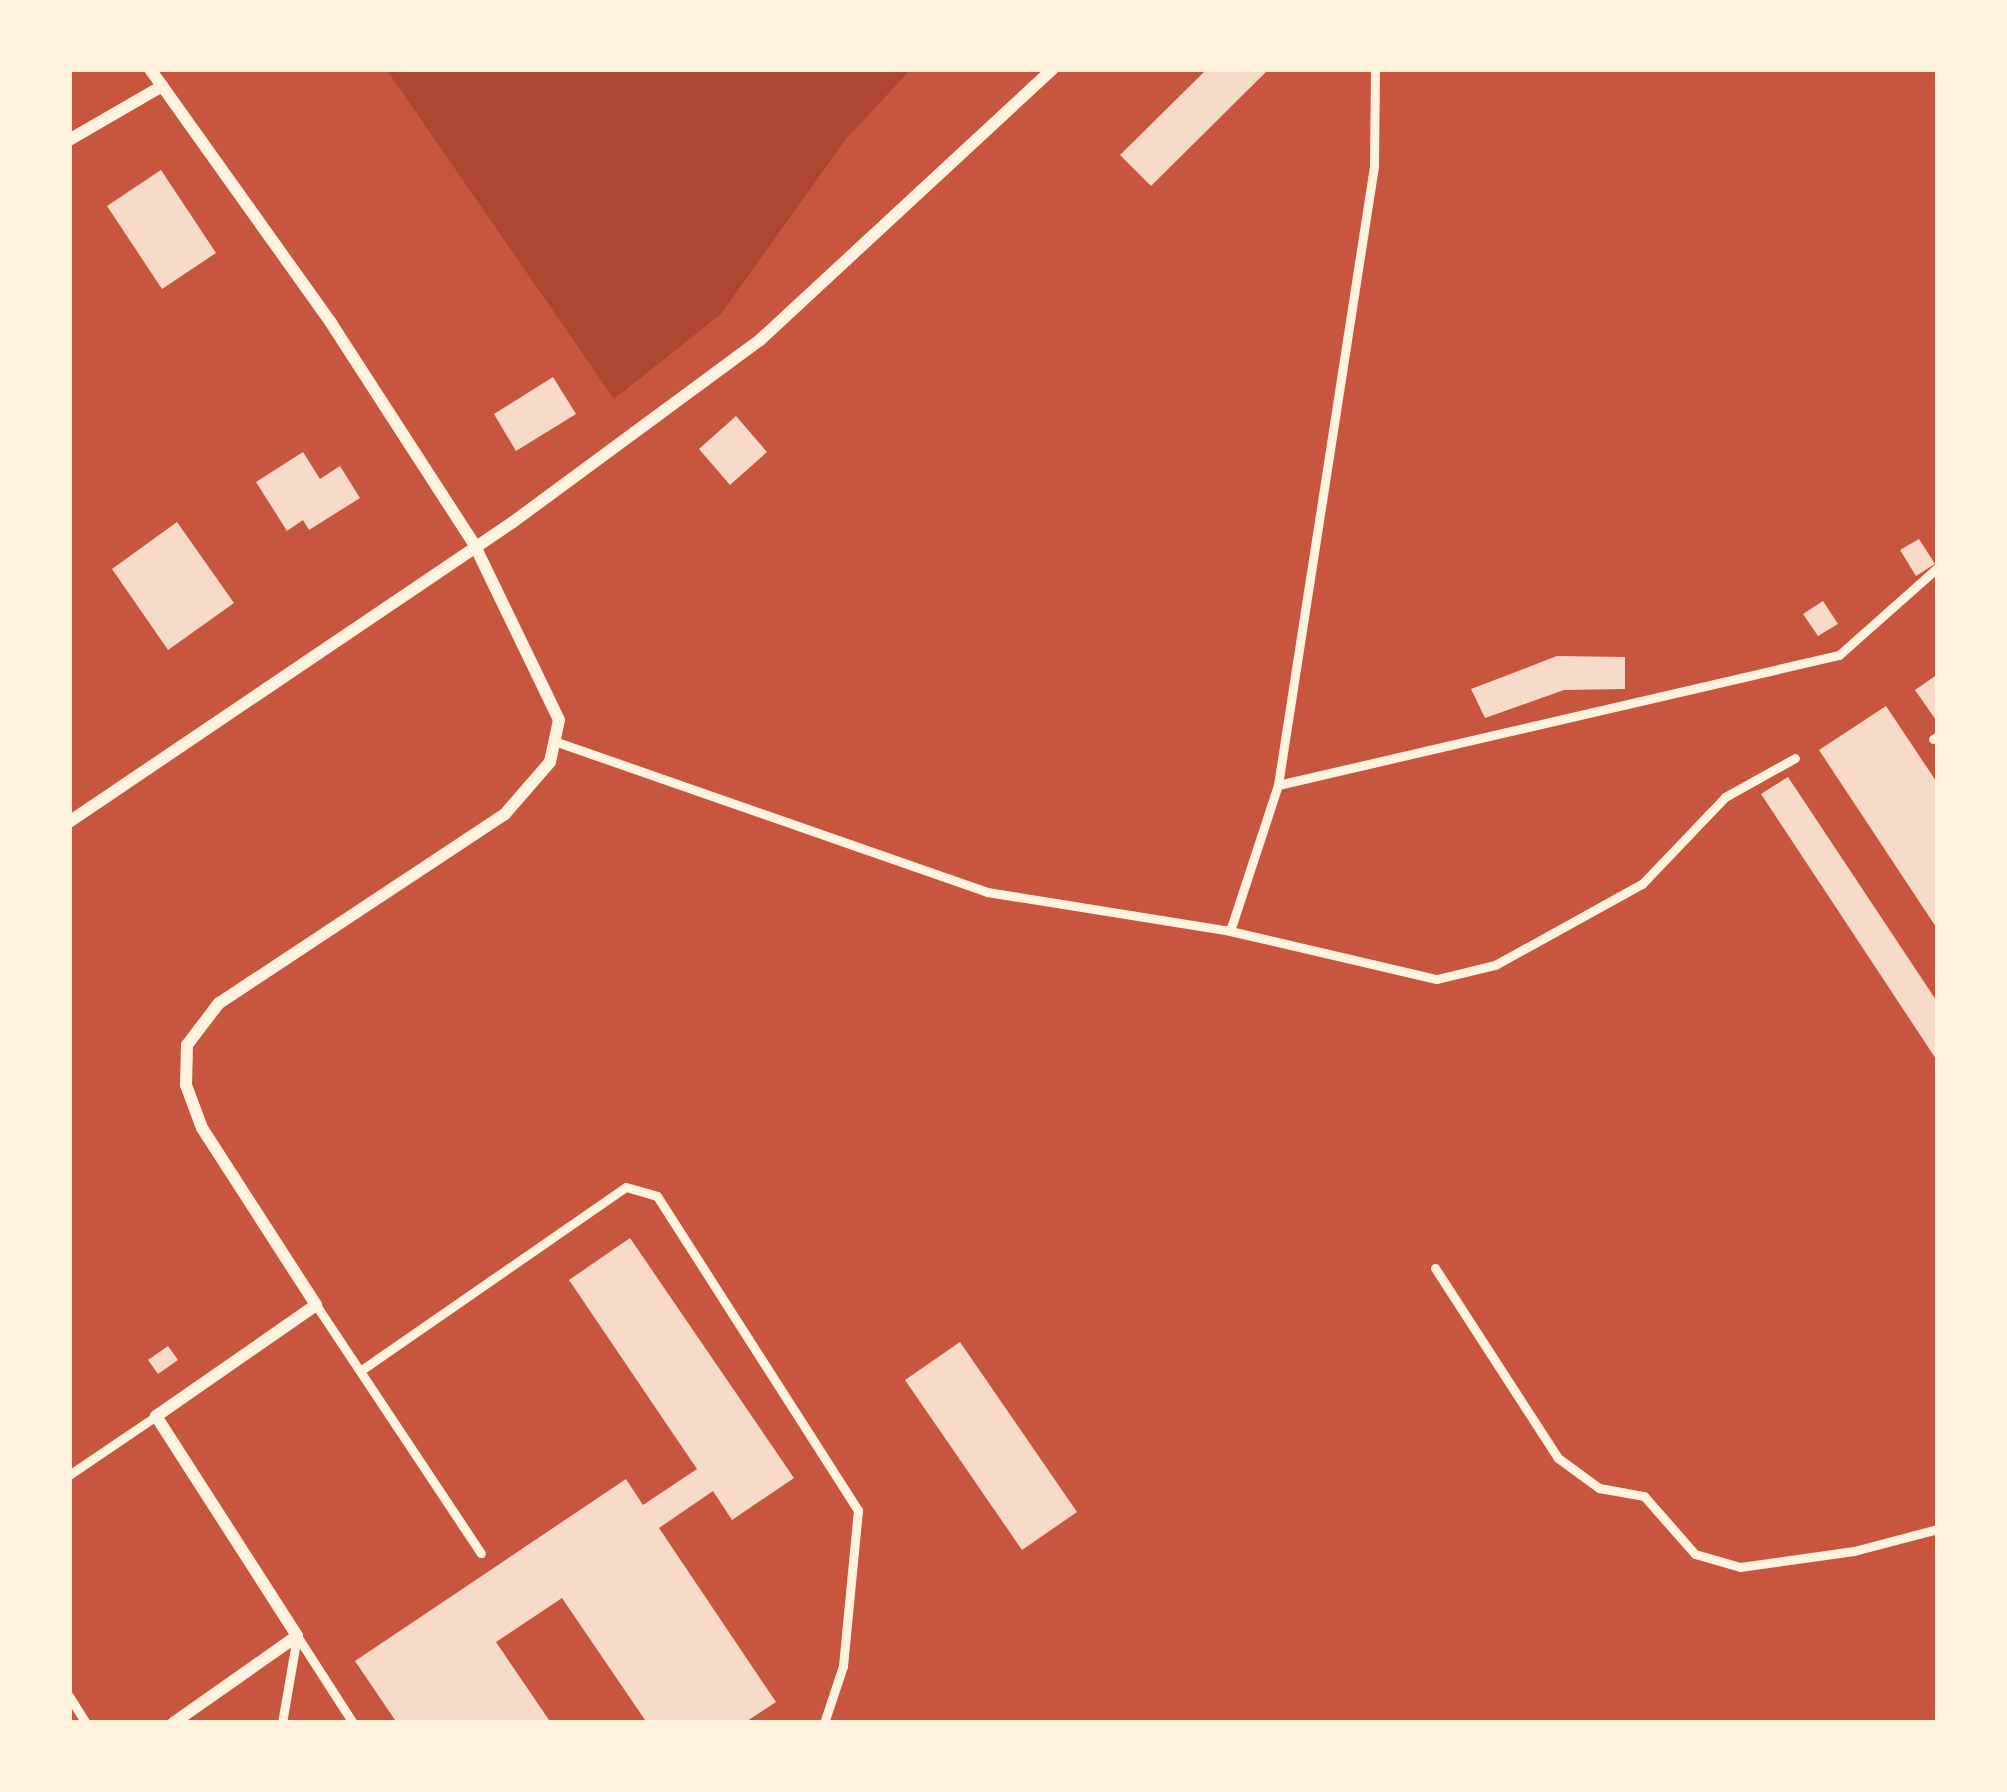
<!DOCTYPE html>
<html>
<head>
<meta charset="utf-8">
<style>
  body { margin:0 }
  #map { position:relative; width:2007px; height:1792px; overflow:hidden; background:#c8553d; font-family:Arial,sans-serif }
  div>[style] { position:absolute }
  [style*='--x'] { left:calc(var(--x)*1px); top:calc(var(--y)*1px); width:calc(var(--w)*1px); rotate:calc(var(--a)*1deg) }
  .green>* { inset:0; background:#ae4732 }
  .building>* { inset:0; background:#f7dbc8 }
  .service>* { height:9px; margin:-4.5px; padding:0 4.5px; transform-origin:4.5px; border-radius:4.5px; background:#fff3e0 }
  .minor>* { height:12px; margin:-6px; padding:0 6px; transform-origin:6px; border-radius:6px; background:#fff3e0 }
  span { translate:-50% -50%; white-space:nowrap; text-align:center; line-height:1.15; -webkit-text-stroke:9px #fff3e0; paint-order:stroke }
  .frame { position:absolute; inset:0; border:72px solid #fff3e0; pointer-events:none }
</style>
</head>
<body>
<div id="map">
  <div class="green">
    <i style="clip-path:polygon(386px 69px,911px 69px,846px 139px,721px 314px,614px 399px)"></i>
  </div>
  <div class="building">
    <i style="clip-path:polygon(1207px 69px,1269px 69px,1151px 186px,1120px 155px)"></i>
    <i style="clip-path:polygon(161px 170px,216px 253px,162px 289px,107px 206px)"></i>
    <i style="clip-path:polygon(553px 377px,576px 414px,516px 451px,494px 414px)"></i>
    <i style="clip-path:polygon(736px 416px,767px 452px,730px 485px,699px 449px)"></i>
    <i style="clip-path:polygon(303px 452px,320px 479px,340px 466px,360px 498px,309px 530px,303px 520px,287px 531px,256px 482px)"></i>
    <i style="clip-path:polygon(177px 522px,234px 603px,168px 650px,112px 569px)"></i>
    <i style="clip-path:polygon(1919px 539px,1935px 564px,1916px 576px,1900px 550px)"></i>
    <i style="clip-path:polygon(1823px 601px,1838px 624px,1818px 636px,1803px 614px)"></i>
    <i style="clip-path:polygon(1557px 656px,1625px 657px,1625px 689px,1564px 690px,1485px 718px,1471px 689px)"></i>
    <i style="clip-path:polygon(1938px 674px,1938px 723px,1915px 690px)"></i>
    <i style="clip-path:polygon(1886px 706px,1938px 784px,1938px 930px,1819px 750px)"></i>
    <i style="clip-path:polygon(1788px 777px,1938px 1003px,1938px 1062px,1761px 794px)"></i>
    <i style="clip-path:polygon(630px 1238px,794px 1478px,732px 1520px,713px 1491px,659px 1528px,776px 1702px,744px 1723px,647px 1723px,562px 1598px,496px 1642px,551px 1723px,397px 1723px,355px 1661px,626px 1479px,643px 1505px,697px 1469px,569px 1280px)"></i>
    <i style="clip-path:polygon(960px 1342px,1077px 1512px,1022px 1550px,905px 1380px)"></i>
    <i style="clip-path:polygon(168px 1346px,178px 1360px,158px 1374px,148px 1360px)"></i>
  </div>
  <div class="service">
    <i style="--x:1933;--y:739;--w:6;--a:-31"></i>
    <i style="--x:557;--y:742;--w:455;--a:19.2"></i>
    <i style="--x:987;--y:892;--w:246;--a:9.1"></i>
    <i style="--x:1230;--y:931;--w:212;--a:13.1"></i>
    <i style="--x:1437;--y:979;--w:60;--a:-13.6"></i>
    <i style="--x:1495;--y:965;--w:168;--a:-28.9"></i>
    <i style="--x:1642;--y:884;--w:120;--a:-46.3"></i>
    <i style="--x:1725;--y:797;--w:80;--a:-29.1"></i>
    <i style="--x:1278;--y:785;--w:576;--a:-13.05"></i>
    <i style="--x:1839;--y:655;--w:132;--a:-41.6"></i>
    <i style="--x:1230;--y:931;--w:154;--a:-71.8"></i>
    <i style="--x:1278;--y:785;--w:626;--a:-81.18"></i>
    <i style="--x:1374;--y:166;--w:97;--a:-89.4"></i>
    <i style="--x:1435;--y:1268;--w:226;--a:57.1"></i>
    <i style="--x:1558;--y:1458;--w:51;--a:36.2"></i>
    <i style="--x:1599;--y:1488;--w:46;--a:10.1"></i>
    <i style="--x:1644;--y:1496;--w:77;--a:48.7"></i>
    <i style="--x:1695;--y:1554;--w:47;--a:16.1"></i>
    <i style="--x:1740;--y:1567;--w:115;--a:-8"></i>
    <i style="--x:1854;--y:1551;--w:87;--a:-14.7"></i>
    <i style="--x:316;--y:1305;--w:298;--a:56.4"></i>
    <i style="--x:360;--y:1371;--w:323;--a:-34.7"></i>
    <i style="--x:626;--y:1187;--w:32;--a:16"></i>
    <i style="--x:657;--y:1196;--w:373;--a:57.4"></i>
    <i style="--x:858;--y:1510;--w:157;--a:95.5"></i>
    <i style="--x:843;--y:1666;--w:60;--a:108.4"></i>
    <i style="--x:69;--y:1475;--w:105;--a:-34.1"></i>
    <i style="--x:297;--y:1636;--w:103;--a:57.2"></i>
    <i style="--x:69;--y:1696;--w:32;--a:58"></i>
    <i style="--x:282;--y:1723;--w:88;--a:-80.2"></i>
  </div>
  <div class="minor">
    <i style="--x:150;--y:69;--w:312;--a:54.5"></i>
    <i style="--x:331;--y:323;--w:263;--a:57.1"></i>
    <i style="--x:474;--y:544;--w:195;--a:64.2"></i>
    <i style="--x:559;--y:720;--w:43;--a:102.1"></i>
    <i style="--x:550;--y:762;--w:69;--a:130.9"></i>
    <i style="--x:505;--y:814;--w:343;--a:146.5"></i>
    <i style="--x:219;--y:1003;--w:53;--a:127.3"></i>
    <i style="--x:187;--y:1045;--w:40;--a:91.4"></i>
    <i style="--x:186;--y:1085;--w:46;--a:69.6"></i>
    <i style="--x:202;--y:1128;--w:211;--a:57.2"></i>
    <i style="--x:316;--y:1305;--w:195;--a:145.2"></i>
    <i style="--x:156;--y:1416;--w:261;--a:57.3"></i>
    <i style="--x:297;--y:1636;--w:151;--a:144.9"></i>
    <i style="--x:69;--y:140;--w:108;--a:-30.1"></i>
    <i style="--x:69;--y:822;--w:536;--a:-34.05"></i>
    <i style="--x:513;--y:522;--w:307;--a:-36.4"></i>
    <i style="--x:760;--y:340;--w:399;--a:-42.8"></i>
  </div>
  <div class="frame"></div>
</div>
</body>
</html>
